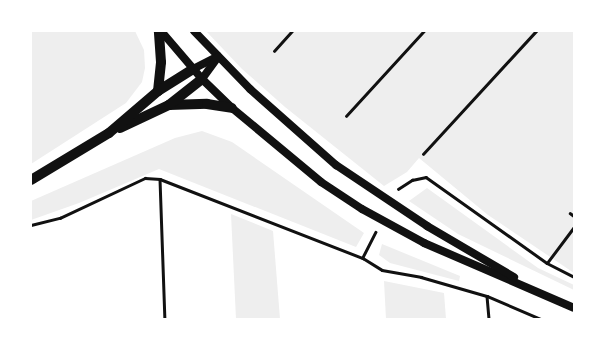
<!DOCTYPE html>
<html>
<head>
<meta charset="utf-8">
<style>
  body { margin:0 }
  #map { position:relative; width:605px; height:350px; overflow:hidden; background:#fff; font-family:Spectral,serif }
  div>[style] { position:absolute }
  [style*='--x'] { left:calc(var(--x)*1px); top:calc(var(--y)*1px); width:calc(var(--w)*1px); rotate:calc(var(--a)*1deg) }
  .green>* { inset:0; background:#eee }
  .path>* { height:2.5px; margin:-1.25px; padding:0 1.25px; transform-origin:1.25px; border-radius:1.25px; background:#111 }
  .secondary>* { height:8px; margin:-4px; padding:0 4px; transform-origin:4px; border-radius:4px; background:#111 }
  .primary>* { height:10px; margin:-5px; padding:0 5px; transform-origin:5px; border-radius:5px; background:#111 }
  span { translate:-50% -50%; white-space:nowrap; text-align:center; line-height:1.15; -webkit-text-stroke:4px #fff; paint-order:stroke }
  .frame { position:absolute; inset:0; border:32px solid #fff; pointer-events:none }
</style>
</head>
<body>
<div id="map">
  <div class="green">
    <i style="clip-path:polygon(31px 31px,135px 31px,144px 50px,145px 68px,142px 82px,126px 103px,31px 164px)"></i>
    <i style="clip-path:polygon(206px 31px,574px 31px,574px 273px,488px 215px,419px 158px,407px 172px,384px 186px,285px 107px,242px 69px)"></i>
    <i style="clip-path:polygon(202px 131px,232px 142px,364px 233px,356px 247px,159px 169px,79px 203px,31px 220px,31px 201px,175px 138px)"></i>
    <i style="clip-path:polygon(427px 188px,538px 268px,574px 285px,574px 290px,458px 234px,409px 201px)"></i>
    <i style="clip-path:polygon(231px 214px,273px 231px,280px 319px,236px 319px)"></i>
    <i style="clip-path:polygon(382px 244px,460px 276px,459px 281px,390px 263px,379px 255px)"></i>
    <i style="clip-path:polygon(384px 281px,444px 293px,446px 319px,386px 319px)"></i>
  </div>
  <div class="path">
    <i style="--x:274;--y:51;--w:27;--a:-48"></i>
    <i style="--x:346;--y:116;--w:115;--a:-47.5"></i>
    <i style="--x:423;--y:154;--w:167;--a:-47.4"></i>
    <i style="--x:160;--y:179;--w:140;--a:88"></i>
    <i style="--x:398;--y:189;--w:17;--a:-33"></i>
    <i style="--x:412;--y:180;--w:14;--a:-12"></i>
    <i style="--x:426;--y:177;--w:148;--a:35.4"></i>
    <i style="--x:547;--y:263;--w:30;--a:27"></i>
    <i style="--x:570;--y:213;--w:5;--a:37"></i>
    <i style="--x:31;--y:225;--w:30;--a:-14"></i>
    <i style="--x:60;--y:218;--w:94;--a:-25.2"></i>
    <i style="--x:145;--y:178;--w:15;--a:4"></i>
    <i style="--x:160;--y:179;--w:218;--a:21.3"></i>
    <i style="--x:376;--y:232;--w:29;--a:117"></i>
    <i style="--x:363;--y:258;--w:22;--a:32"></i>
    <i style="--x:382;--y:270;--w:40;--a:10"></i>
    <i style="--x:421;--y:277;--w:69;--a:16.1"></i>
    <i style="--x:487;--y:296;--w:59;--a:23.1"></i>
    <i style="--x:547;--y:263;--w:45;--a:-53.1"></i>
    <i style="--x:487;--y:296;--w:23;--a:85"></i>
  </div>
  <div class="secondary">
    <i style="--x:161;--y:31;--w:63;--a:49.5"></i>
    <i style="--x:202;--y:79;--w:42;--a:44"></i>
    <i style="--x:232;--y:108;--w:116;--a:39.7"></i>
    <i style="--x:321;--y:182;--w:49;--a:33.4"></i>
    <i style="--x:362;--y:209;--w:71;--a:28.7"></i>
    <i style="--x:424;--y:243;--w:163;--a:23.4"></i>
    <i style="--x:194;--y:31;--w:81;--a:46"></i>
    <i style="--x:250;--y:89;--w:115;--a:41.5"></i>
    <i style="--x:336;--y:165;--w:110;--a:33.8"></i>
    <i style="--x:427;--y:226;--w:101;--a:30.4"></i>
    <i style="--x:193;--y:69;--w:28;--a:-27"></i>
    <i style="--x:202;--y:79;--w:27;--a:-54"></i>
  </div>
  <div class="primary">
    <i style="--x:158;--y:91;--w:29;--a:-84"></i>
    <i style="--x:161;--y:62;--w:31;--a:-94"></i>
    <i style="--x:169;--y:105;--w:38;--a:-2"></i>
    <i style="--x:207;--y:104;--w:25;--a:9"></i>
    <i style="--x:120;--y:128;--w:54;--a:-25.1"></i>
    <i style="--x:169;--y:105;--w:42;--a:-38.2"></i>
    <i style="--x:31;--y:180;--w:91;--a:-31.1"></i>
    <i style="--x:109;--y:133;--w:65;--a:-40.6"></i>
    <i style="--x:158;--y:91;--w:41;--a:-32.2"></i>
  </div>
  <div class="frame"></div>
</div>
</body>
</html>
